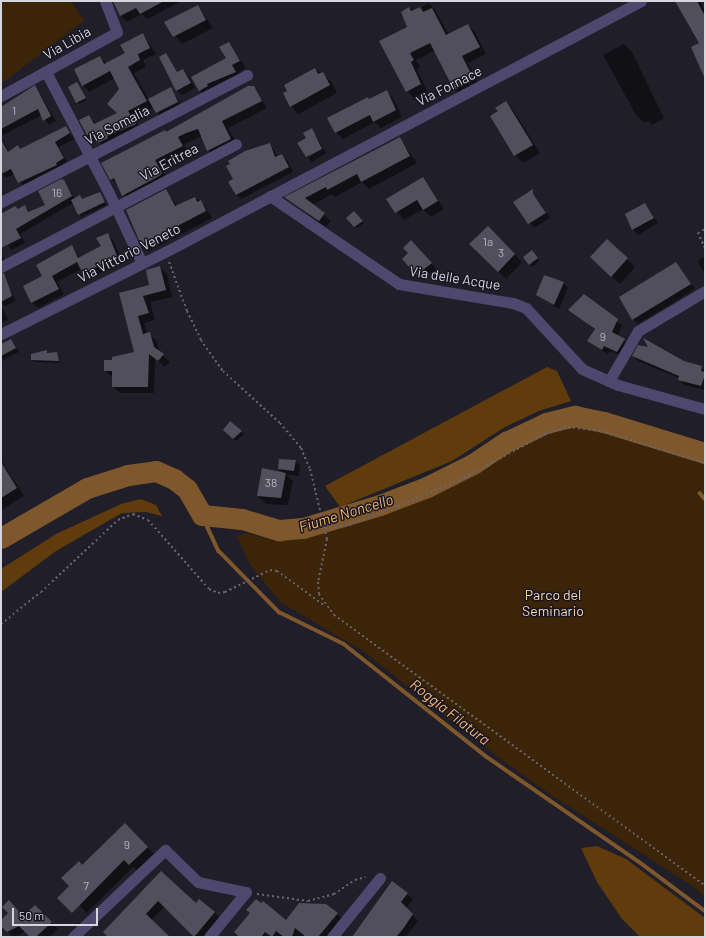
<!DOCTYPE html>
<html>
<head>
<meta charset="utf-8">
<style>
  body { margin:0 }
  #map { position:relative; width:706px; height:938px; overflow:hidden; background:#201e29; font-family:Barlow,sans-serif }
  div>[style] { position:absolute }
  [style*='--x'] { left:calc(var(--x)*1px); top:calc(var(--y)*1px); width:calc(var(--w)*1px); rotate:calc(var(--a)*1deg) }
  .green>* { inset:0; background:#3b2407 }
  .forest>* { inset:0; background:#603b0b }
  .shadow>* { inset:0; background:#0007 }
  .stream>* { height:3.5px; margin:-1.75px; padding:0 1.75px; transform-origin:1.75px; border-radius:1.75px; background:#7e572c }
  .river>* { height:21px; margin:-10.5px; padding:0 10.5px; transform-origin:10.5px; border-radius:10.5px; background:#7e572c }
  .building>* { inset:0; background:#514f5b }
  .path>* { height:2px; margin-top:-1px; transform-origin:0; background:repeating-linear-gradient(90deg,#67656e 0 2px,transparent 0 5px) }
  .minor>* { height:11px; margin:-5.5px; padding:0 5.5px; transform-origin:5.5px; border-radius:5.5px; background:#4f486e }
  span { translate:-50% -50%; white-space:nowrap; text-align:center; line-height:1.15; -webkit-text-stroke:3px #17151f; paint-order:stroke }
  .number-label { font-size:12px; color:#b6b4bc }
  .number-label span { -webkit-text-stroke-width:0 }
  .street-label { font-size:14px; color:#d7d5dd }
  .park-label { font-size:14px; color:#fbd6b0 }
  .water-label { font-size:15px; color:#f4b675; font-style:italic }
  .frame { position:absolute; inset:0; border:2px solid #d7d5dd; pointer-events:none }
  .scale { position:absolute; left:12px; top:908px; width:86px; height:18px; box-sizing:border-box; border:2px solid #d7d5dd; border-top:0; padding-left:5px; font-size:12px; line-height:14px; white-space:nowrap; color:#d7d5dd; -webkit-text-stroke:3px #17151f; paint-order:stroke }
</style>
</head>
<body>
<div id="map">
  <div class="green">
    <i style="clip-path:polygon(1px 1px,70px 1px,85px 20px,1px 84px)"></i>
    <i style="clip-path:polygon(568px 427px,601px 431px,705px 463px,705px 897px,694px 887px,548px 793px,490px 751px,463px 724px,450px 720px,363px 651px,280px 602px,250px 564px,237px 537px,245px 533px,276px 541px,349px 525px,460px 480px,545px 434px)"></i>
  </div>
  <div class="forest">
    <i style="clip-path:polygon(547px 367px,557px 371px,571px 401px,539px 411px,505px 427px,452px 461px,340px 507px,325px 486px)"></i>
    <i style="clip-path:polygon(141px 499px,156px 505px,162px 516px,146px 512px,122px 513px,56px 551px,1px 592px,1px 569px,56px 534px,121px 504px)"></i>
    <i style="clip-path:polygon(597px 846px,626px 859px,705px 918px,705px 937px,640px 937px,622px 919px,597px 882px,581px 848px)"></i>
  </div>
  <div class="shadow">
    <i style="clip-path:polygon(114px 1px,182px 1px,147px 19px,142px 14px,127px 22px,119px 14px)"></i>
    <i style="clip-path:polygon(676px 1px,700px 1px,705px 11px,705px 76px,701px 44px)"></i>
    <i style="clip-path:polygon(429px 3px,435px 10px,449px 35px,468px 25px,475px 32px,486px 54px,468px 63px,480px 86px,462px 96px,455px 89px,435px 50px,416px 60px,420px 67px,417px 69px,427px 91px,414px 98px,407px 91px,410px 8px,416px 10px)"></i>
    <i style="clip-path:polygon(198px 6px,213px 28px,182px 44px,165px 23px)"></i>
    <i style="clip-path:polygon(143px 34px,156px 54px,143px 60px,146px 67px,134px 73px,149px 100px,171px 89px,182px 107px,162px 118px,154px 107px,134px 117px,141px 130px,105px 149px,97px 139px,94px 141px,88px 135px,80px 121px,89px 116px,96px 124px,118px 114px,120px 89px,115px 78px,89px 92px,83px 85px,100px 57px,106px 64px,126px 54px)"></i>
    <i style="clip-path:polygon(229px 44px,246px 68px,239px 72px,242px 79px,207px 98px,200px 90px,227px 59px)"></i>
    <i style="clip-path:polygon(624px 44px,632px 52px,664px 118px,652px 125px,648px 121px,644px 123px,636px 115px,603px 55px)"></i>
    <i style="clip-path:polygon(166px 54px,178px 73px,183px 70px,188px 75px,195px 88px,182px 95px,177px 90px)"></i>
    <i style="clip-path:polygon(315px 69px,331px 81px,337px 93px,298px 114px,291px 106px)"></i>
    <i style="clip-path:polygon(77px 83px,87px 100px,79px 104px,77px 102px)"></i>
    <i style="clip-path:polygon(35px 86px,56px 121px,49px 125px,42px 115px,1px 136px,9px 152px,18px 147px,21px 149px,66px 127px,74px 139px,59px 147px,68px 164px,24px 187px,15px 174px,6px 178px,1px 172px,1px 108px)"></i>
    <i style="clip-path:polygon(253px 87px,267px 108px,228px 128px,237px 145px,214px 156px,208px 150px,202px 136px,184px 144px,188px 153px,161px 167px,168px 180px,129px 201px,119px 185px,111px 179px,166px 133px)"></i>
    <i style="clip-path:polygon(386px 92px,393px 98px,402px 117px,381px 128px,375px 122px,343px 139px,336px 132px,329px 118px)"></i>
    <i style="clip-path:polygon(506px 103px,513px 110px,540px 153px,523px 163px,515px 155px,499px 112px)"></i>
    <i style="clip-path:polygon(312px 129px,322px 146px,307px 157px,299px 143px,307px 139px)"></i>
    <i style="clip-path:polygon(400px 139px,417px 163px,369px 189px,362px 182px,335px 197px,332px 194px,312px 205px,331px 221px,326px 227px,286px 197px)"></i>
    <i style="clip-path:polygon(270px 144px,278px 157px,282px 155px,287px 160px,293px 172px,241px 199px,236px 194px,235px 179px)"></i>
    <i style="clip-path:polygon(323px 148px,326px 153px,312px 162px,308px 158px)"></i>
    <i style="clip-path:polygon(423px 178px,444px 209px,431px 217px,423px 209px,404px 220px,388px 199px)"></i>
    <i style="clip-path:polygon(63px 181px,75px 199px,80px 197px,82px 200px,100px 193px,106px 205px,81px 217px,73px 203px,20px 234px,25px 243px,11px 250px,1px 234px,1px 215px,24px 207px,30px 212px,46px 205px)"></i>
    <i style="clip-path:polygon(165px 190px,177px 206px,194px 198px,201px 201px,212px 218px,149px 251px,142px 244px)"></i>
    <i style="clip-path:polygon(531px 192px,550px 218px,534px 228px,515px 202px)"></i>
    <i style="clip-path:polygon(645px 204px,658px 223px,638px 235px,633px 230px)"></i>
    <i style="clip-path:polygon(354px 212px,364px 223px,357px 228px,348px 218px)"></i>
    <i style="clip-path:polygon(488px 227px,522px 262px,506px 279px,471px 244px)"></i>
    <i style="clip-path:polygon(107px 234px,113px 240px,122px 261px,90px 279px,82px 269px,57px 282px,64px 294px,38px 308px,32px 302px,44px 277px,71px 246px,80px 258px,102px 246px)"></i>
    <i style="clip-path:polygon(607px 240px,635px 267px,620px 284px,599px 265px)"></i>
    <i style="clip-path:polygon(416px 246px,436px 269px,421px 279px,416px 274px)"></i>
    <i style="clip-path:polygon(1px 253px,6px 263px,1px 265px)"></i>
    <i style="clip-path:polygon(534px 254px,539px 261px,532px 267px,529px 264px)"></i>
    <i style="clip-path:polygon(705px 256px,705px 274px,697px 261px)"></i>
    <i style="clip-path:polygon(676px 263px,695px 289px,638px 324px,633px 319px)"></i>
    <i style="clip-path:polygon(160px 268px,167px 274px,172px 297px,150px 302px,155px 320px,144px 323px,147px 334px,156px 340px,160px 353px,170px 362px,165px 367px,155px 359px,154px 393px,120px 393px,113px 386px,113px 378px,105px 371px,113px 361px,136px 352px,120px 294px,150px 286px)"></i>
    <i style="clip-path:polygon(1px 275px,16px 301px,5px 306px,1px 302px)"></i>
    <i style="clip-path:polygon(563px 283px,568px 288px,559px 309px,537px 295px)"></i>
    <i style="clip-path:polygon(580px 298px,622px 325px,618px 336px,629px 345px,623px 356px,609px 351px,608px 354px,588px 341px,595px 330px,570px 310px)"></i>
    <i style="clip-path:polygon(1px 306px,8px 319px,1px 323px)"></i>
    <i style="clip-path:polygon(11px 340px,19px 352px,1px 361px,1px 344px)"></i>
    <i style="clip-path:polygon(38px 352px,57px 353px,60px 363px,34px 362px,32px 360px)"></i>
    <i style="clip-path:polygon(633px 356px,701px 367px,705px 370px,705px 390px,684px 385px,679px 378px,638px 361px)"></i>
    <i style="clip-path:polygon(230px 422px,244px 434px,236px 441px,224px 430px)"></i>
    <i style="clip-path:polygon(1px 460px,24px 496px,1px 510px)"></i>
    <i style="clip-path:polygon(295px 461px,300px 466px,299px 476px,286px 474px,293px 481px,288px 505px,266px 504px,258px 496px,284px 473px,279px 469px)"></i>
    <i style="clip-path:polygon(125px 824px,155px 855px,138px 872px,133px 867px,87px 913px,66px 891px,82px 866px)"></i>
    <i style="clip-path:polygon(161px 872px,196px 905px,214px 912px,220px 918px,204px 937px,195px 937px,165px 906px,151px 920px,169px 937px,109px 937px)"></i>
    <i style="clip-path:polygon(398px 886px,413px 899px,406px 908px,418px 921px,405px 937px,353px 937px)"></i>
    <i style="clip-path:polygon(35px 906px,58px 929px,50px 937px,31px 937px,26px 932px,13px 937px,1px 925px,1px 921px,24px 917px)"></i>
    <i style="clip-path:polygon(337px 914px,343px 919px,328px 937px,234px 935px,235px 933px,286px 921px)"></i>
  </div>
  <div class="stream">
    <i style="--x:700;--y:493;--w:8;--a:50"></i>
    <i style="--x:202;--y:515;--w:40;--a:65"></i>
    <i style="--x:219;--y:551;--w:86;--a:45.5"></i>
    <i style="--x:279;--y:612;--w:72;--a:26.2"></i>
    <i style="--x:344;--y:644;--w:182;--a:38.3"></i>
    <i style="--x:487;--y:757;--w:183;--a:34.6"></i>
    <i style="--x:638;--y:861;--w:84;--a:36.7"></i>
  </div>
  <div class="river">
    <i style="--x:1;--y:538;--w:99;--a:-30.2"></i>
    <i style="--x:87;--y:488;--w:43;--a:-17.6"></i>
    <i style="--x:128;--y:475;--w:28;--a:-8"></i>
    <i style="--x:156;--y:471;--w:20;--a:24"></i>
    <i style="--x:174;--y:479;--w:16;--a:38"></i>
    <i style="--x:187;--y:489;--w:30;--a:60"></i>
    <i style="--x:202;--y:515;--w:40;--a:5.7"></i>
    <i style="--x:242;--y:519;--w:39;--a:17"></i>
    <i style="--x:279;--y:530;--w:24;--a:-5"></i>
    <i style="--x:303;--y:528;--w:80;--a:-16.6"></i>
    <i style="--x:380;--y:505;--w:50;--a:-21"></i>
    <i style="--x:427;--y:487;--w:51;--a:-26.6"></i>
    <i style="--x:473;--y:464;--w:40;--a:-34"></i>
    <i style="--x:506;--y:442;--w:44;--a:-25.4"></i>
    <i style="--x:546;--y:423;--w:30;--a:-14"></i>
    <i style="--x:575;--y:416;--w:30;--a:12"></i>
    <i style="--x:604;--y:422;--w:106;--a:17.1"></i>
  </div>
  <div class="building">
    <i style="clip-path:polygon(113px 1px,164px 1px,140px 14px,136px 8px,120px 16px)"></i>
    <i style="clip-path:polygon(675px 1px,697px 1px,705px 16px,705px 79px,691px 47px,699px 43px)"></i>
    <i style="clip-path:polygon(198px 5px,206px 20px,173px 37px,164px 22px)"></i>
    <i style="clip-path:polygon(409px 7px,411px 11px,420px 7px,423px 12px,432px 8px,446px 35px,468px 24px,480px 47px,462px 56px,474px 79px,454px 90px,430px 43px,410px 53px,414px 60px,411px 62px,421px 84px,406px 92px,379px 41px,407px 27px,401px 12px)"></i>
    <i style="clip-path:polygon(143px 33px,150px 48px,138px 54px,140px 60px,128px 67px,147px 101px,128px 111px,136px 124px,107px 136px,108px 138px,98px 143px,93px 133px,87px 135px,79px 120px,89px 115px,94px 124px,117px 113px,107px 104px,119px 89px,110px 71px,82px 86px,74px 69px,100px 56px,104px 64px,125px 53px,120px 45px)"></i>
    <i style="clip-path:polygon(229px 42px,240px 61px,232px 65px,236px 72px,207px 84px,208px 86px,199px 91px,191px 77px,226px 58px,219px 47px)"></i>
    <i style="clip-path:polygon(166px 53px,177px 72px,183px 69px,191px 83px,176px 91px,159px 57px)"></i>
    <i style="clip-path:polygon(315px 68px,318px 74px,323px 72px,330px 85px,290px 107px,283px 93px,287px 91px,284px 85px)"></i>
    <i style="clip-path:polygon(77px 82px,86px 98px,76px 103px,68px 87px)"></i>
    <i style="clip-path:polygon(35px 85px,51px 116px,43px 121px,38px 109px,1px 129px,1px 107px)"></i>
    <i style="clip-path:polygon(248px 86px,254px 86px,262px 101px,222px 121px,231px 139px,207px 151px,198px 129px,186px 133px,178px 137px,183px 146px,155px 160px,162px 173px,159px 176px,122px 196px,114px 178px,110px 180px,101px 163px,165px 130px,166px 132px)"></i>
    <i style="clip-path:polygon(171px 87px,178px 102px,156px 113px,148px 99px)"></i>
    <i style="clip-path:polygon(387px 90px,396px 110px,373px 122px,370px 115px,335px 133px,327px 118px,368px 97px,369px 99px)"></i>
    <i style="clip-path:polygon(506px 101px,533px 145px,514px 156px,490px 116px,498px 111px,495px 108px)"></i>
    <i style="clip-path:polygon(66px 126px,70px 133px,55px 142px,64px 158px,56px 163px,57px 165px,18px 183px,11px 169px,1px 174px,1px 139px,8px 152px,18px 145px,20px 149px)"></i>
    <i style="clip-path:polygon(312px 128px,322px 149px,306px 157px,297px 143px,306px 138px,303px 133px)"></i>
    <i style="clip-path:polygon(400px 137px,410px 156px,361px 182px,357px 174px,327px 190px,326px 187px,305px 198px,325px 213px,319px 221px,284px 197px)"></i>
    <i style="clip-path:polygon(270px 143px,275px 157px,282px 154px,289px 167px,236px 195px,228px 182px,233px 179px,226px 166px,230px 164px,228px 161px,245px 151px)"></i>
    <i style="clip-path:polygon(423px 177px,438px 201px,423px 210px,417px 200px,395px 213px,386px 199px)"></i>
    <i style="clip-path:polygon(61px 179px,64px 180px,72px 196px,16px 229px,21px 238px,1px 248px,1px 214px,15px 206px,18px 209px,25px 205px,28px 212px,45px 205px,38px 191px)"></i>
    <i style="clip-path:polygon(166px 189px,175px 206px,195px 197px,197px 202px,201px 200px,206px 211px,141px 245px,126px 210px)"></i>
    <i style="clip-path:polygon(533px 189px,533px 194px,546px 213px,528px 224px,513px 202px)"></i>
    <i style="clip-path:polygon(100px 192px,105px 202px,78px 215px,71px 200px,80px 195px,82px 199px)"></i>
    <i style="clip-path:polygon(645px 203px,654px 218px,632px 230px,625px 214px)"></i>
    <i style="clip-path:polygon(354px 211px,363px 221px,354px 227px,346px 218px)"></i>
    <i style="clip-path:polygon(488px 226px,515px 254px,498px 272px,469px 244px)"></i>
    <i style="clip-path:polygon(108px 233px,117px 256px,83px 274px,77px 262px,52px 276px,59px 289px,31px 303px,23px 286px,42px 276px,36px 265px,72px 245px,78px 258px,101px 246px,96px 238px)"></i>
    <i style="clip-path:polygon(607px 239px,628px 258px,611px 277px,590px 257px)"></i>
    <i style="clip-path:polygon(411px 240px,432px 263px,416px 275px,402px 259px,408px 253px,403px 248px)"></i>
    <i style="clip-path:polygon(532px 250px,538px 258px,529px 265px,523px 257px)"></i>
    <i style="clip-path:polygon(676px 262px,691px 284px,632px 320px,619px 297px)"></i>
    <i style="clip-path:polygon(160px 266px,166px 290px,143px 296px,149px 313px,138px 316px,143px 334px,150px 332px,154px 347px,164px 354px,158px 361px,149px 354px,148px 387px,112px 387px,112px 371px,104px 371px,104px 360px,112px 360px,112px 357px,134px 352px,119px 293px,149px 285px,146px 270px)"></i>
    <i style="clip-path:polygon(4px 273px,12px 296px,1px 302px,1px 274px)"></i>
    <i style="clip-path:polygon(544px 275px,564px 282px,554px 305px,536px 295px)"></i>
    <i style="clip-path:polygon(584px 294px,618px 319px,612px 332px,625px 339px,617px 352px,604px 346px,602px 350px,587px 341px,595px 329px,568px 310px)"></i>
    <i style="clip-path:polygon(643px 338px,684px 361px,702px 366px,701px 371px,705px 372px,705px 375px,701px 386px,678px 380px,679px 376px,632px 356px,638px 345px,648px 347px)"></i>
    <i style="clip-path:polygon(11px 339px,16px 348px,1px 356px,1px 344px)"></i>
    <i style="clip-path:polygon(47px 350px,47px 353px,57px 352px,59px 361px,31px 360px,31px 354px)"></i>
    <i style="clip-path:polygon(230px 421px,242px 431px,233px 439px,223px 430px)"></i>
    <i style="clip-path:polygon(279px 459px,296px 460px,294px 471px,278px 469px)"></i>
    <i style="clip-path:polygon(1px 462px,17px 488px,1px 498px)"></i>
    <i style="clip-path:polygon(262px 468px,286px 473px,281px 498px,257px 496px)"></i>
    <i style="clip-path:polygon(125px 823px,148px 847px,129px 865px,124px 860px,72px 913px,57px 898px,69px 886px,61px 878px,79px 861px,82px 865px)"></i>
    <i style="clip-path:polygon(161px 871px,196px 903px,199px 899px,215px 912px,194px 937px,158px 901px,146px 914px,170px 937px,108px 937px,103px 932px)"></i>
    <i style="clip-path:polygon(392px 881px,408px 893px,401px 902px,413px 914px,403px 929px,396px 937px,352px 937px)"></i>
    <i style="clip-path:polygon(256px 899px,261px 903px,263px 901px,286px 920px,299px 903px,326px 904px,338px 913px,318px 937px,306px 937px,295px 928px,292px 937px,284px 937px,276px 931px,272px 937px,265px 932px,261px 937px,239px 937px,234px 932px,250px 913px,246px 910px)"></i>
    <i style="clip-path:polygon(9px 900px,23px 916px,35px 905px,52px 922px,36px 937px,30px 937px,19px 926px,7px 932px,1px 926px,1px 920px,8px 913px,2px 907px)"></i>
  </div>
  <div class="path">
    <i style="--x:705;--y:248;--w:17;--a:-115"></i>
    <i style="--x:698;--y:233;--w:8;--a:-30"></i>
    <i style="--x:169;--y:262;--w:52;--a:69.8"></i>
    <i style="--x:187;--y:311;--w:32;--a:64"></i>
    <i style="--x:201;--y:340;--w:38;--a:55"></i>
    <i style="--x:223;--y:371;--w:77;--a:42.4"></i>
    <i style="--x:280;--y:423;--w:33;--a:50"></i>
    <i style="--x:301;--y:448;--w:23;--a:67"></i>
    <i style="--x:310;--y:469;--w:72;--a:76.3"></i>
    <i style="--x:327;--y:539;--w:44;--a:101.8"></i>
    <i style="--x:318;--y:582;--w:12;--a:85"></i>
    <i style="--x:319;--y:594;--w:26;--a:54"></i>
    <i style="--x:334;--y:615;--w:459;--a:36.1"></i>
    <i style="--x:325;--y:528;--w:24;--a:-7"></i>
    <i style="--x:349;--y:525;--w:53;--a:-21.2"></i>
    <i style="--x:398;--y:506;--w:67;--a:-22.8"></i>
    <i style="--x:460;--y:480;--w:97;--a:-28.4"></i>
    <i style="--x:545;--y:434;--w:24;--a:-17"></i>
    <i style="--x:568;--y:427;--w:33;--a:7"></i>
    <i style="--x:601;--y:431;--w:109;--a:17.1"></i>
    <i style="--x:1;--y:624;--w:51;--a:-38.7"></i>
    <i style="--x:41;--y:592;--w:105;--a:-43.1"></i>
    <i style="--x:118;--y:520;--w:16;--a:-22"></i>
    <i style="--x:133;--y:514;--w:16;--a:22"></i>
    <i style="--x:148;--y:520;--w:92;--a:48.5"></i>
    <i style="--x:209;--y:589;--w:10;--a:24"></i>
    <i style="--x:218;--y:593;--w:7;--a:-8"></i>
    <i style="--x:225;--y:592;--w:50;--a:-26.1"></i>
    <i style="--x:270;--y:570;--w:7;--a:8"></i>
    <i style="--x:277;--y:571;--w:59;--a:36.1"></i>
    <i style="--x:257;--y:894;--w:51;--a:7.8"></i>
    <i style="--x:308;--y:901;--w:27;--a:-15"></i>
    <i style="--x:334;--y:894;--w:25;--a:-34"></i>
    <i style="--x:355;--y:880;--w:11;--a:-15"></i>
  </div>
  <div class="minor">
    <i style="--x:46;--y:72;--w:136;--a:62.5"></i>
    <i style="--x:109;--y:193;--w:77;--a:64.8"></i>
    <i style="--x:1;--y:96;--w:132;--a:-28.9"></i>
    <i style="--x:117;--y:32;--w:33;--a:-111"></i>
    <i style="--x:270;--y:196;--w:156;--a:34.3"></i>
    <i style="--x:399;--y:284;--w:116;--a:9.5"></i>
    <i style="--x:513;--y:303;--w:14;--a:21"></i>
    <i style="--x:526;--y:308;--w:83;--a:47.4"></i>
    <i style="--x:582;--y:369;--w:39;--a:24"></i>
    <i style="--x:618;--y:385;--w:90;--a:15.4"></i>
    <i style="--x:1;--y:202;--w:277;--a:-27.3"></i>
    <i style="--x:1;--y:267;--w:265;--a:-27.6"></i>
    <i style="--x:1;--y:334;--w:183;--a:-26.6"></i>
    <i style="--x:165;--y:252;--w:538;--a:-27.8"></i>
    <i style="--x:609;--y:381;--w:58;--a:-59.9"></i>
    <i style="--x:638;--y:331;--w:78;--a:-30.8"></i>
    <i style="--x:73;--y:937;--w:127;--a:-43.4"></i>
    <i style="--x:165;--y:850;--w:46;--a:44.1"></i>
    <i style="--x:198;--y:882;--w:49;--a:11.8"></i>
    <i style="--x:246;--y:892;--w:58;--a:129.4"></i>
    <i style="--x:332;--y:937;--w:76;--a:-50.9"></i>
  </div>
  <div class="number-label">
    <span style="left:14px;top:111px">1</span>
    <span style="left:57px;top:193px">16</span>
    <span style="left:488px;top:242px">1a</span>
    <span style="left:501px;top:253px">3</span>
    <span style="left:603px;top:337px">9</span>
    <span style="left:271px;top:483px">38</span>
    <span style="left:127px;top:845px">9</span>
    <span style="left:86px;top:886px">7</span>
  </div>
  <div class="street-label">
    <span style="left:67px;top:43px;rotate:-30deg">Via Libia</span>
    <span style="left:449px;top:86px;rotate:-27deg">Via Fornace</span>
    <span style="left:117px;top:125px;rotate:-27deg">Via Somalia</span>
    <span style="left:169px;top:162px;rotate:-28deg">Via Eritrea</span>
    <span style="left:129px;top:253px;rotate:-27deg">Via Vittorio Veneto</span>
    <span style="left:455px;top:278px;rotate:9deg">Via delle Acque</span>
  </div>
  <div class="park-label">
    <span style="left:553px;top:603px">Parco del<br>Seminario</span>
  </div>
  <div class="water-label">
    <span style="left:346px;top:513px;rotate:-17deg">Fiume Noncello</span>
    <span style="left:450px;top:712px;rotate:38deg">Roggia Filatura</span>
  </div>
  <div class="frame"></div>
  <div class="scale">50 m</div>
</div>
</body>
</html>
